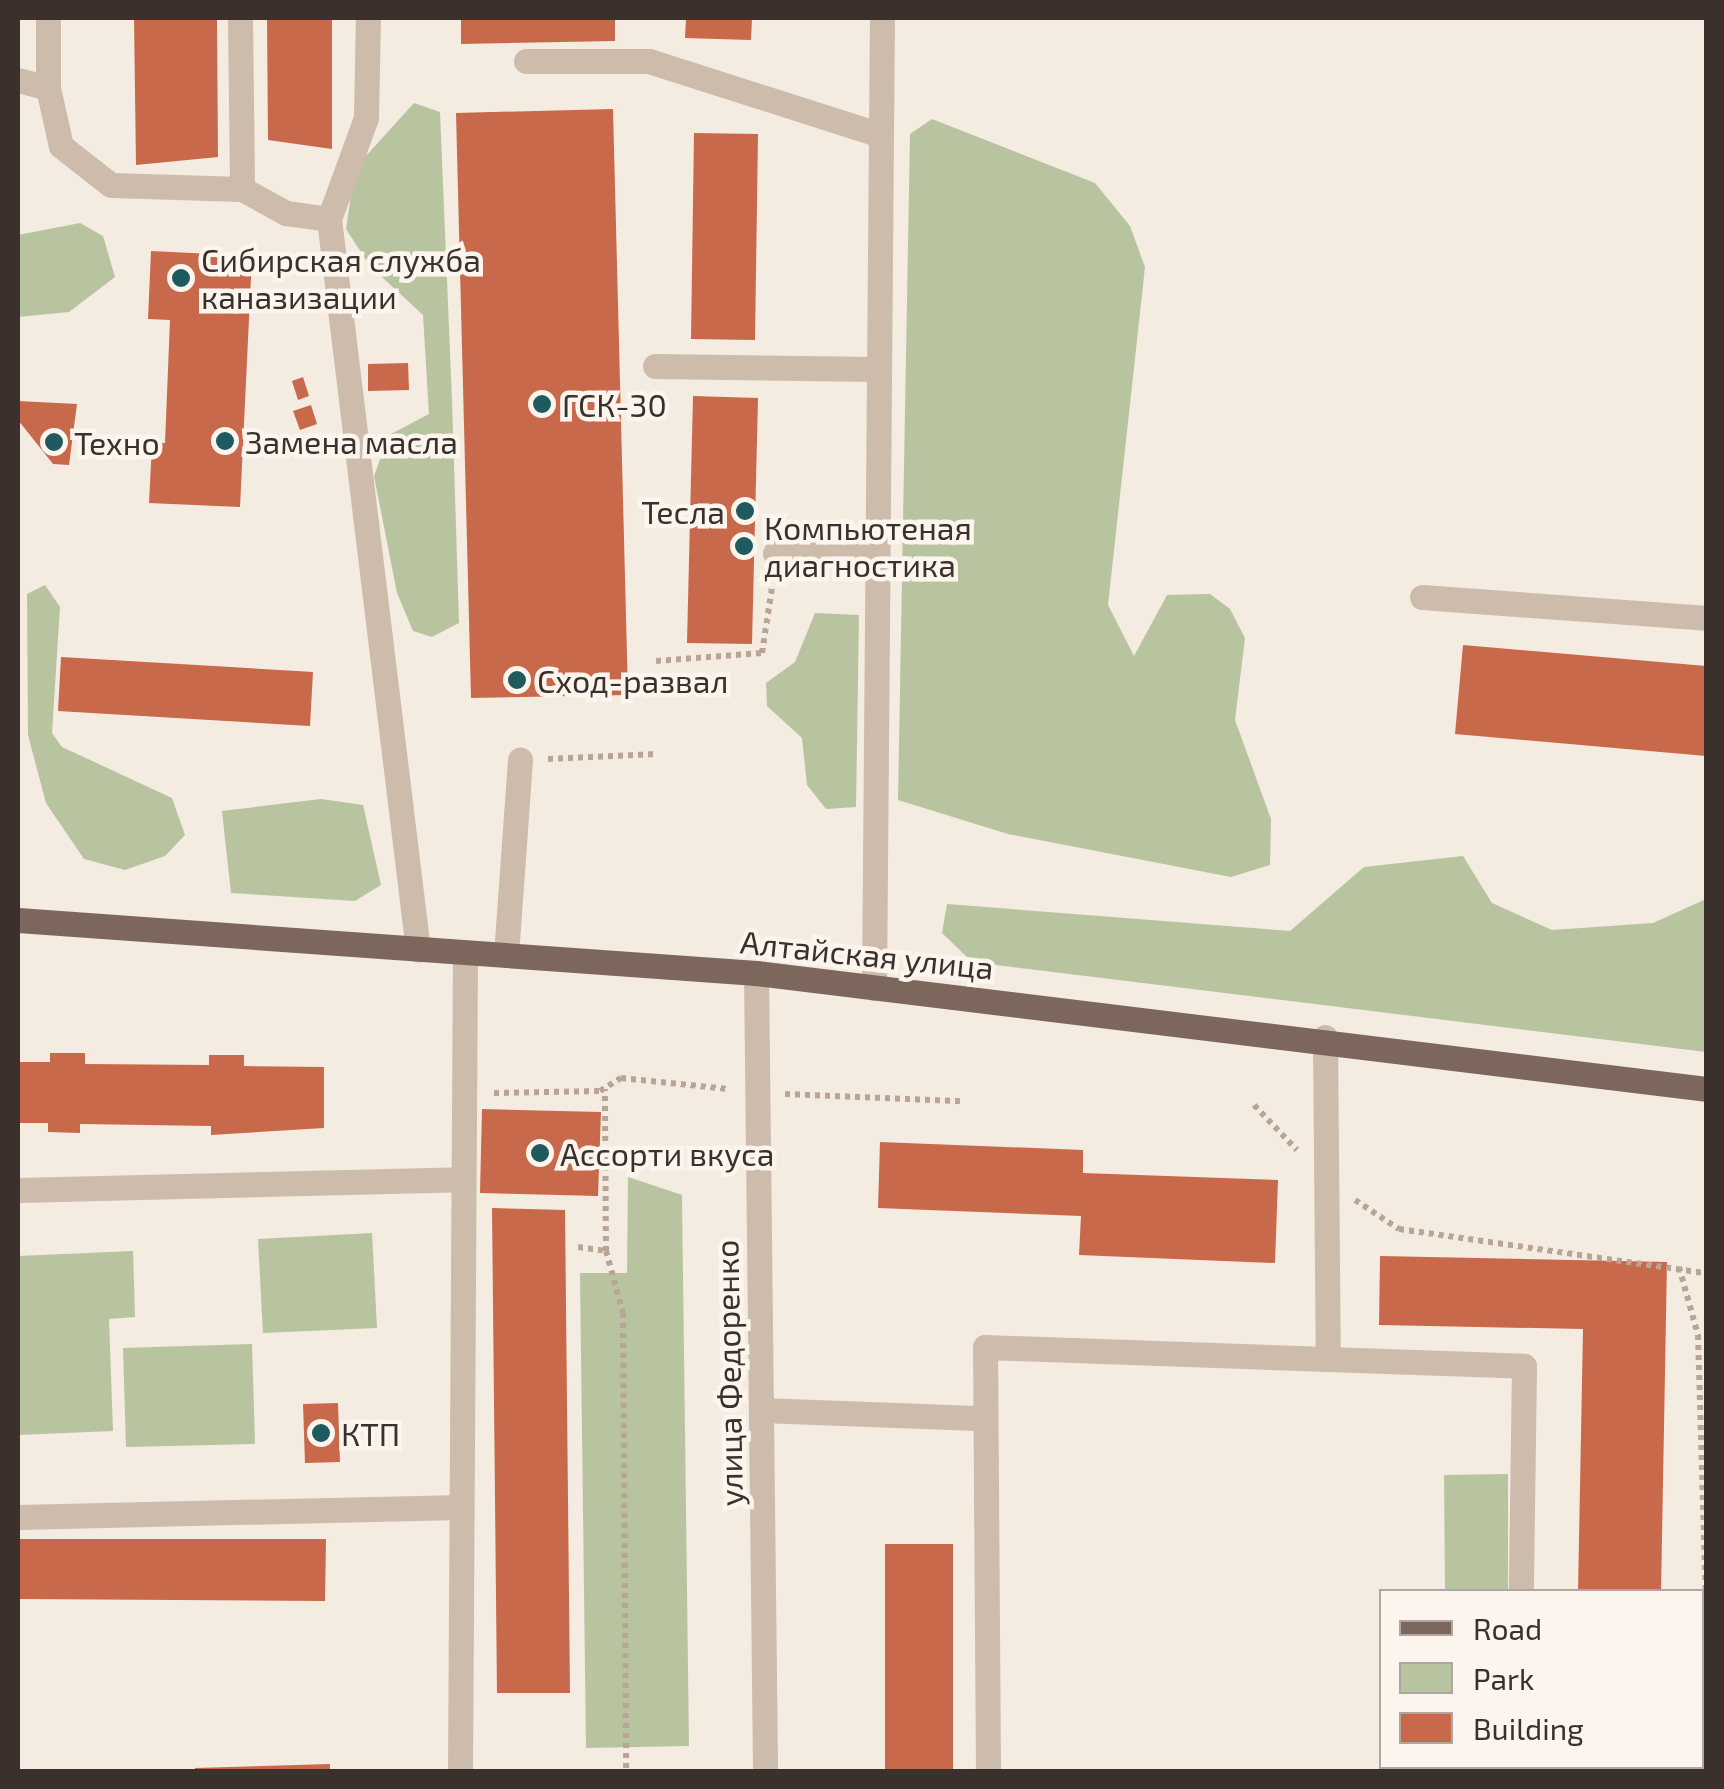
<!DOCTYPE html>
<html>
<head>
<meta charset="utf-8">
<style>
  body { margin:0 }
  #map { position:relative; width:1724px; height:1789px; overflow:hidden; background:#f4ebe1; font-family:"Exo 2",sans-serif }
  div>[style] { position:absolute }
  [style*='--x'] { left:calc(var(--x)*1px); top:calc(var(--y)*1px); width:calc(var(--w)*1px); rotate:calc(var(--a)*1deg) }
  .green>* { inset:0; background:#b8c4a0 }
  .building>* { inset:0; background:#c8694b }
  .path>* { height:6px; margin-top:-3px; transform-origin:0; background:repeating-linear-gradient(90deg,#b9a596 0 5px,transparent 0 10px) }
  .minor>* { height:25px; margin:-12.5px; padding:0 12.5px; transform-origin:12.5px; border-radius:12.5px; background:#cdbbac }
  .major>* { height:25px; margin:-12.5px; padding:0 12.5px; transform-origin:12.5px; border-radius:12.5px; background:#7d675c }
  .dots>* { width:28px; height:28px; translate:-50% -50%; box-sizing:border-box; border:5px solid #fbf5ee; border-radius:50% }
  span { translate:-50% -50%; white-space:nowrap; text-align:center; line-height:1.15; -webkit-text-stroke:9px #fbf5ee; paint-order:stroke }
  .poi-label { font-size:32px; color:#3b302b }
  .left { translate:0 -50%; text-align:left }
  .right { translate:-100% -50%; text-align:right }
  .street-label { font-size:32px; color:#3b302b }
  .frame { position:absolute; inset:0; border:20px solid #3b302b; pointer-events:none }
  .legend { position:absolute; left:1379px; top:1589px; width:325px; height:180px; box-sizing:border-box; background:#fbf5ee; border:2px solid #aea6a0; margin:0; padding:12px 18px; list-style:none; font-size:30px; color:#3b302b }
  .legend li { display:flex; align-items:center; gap:20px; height:50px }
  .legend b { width:50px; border:2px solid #aea6a0 }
</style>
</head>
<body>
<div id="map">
  <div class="green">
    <i style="clip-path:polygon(414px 103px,440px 112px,452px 400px,459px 623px,432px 637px,413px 631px,397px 593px,374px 476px,389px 435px,429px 414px,423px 315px,370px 266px,346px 229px,355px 168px)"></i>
    <i style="clip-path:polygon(932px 119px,1095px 183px,1130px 226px,1145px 267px,1108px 605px,1134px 656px,1167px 595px,1210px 594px,1230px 609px,1245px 638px,1235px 720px,1271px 819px,1270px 865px,1231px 877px,1008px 834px,898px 800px,910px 134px)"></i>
    <i style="clip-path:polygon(80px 223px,103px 236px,115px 277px,69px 312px,18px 317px,18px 235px)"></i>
    <i style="clip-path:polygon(45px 585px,60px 607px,52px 733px,62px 747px,172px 798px,185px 835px,165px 856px,125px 870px,84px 859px,46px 803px,28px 735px,27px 594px)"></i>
    <i style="clip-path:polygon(815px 613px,859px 615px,856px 807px,826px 809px,807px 785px,802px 738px,767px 706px,766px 683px,795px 662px)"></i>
    <i style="clip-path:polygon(321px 799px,363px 805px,381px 885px,355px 901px,231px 893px,222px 811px)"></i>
    <i style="clip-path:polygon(1463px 856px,1492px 903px,1552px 930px,1653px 923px,1706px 899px,1706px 1052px,972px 962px,942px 933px,947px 904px,1290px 931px,1364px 867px)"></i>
    <i style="clip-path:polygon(628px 1177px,682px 1195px,689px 1746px,586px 1748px,580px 1273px,627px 1273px)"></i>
    <i style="clip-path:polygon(372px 1233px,377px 1328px,263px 1333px,258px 1239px)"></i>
    <i style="clip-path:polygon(133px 1251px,135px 1317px,109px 1319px,113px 1431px,18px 1435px,18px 1256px)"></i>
    <i style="clip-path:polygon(252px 1344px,255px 1444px,126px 1447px,123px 1348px)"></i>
    <i style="clip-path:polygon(1508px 1474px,1508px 1591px,1445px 1591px,1444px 1475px)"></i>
  </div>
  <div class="building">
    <i style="clip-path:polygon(134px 18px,217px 18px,218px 157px,136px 165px)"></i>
    <i style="clip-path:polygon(267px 18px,332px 18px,332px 149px,268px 140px)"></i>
    <i style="clip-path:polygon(461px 18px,615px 18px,615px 41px,461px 44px)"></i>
    <i style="clip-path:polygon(686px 18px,752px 18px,751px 40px,685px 38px)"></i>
    <i style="clip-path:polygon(613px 109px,628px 695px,471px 698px,456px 113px)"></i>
    <i style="clip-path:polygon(694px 133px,758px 134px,755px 340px,691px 339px)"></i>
    <i style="clip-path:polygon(151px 251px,252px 256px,240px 507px,149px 503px,152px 443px,165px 443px,170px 320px,148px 319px)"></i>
    <i style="clip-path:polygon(408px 363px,409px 390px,368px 391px,368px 364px)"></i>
    <i style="clip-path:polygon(303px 377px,309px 396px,298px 400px,292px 381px)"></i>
    <i style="clip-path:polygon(693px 396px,758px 398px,752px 644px,687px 643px)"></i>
    <i style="clip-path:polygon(18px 401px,77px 404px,69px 465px,53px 464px,18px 420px)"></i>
    <i style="clip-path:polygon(311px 405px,317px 424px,300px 430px,293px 411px)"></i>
    <i style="clip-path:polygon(1463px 645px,1706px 666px,1706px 756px,1455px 734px)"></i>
    <i style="clip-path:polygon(61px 657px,313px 672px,310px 726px,58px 711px)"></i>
    <i style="clip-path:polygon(50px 1053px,85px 1053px,85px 1064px,209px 1065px,209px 1055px,244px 1055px,244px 1066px,324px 1067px,324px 1128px,211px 1135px,211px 1126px,80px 1124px,80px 1133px,48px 1132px,48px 1123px,18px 1123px,18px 1062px,50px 1062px)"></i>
    <i style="clip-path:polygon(482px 1109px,601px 1112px,598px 1196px,480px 1193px)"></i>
    <i style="clip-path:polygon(880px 1142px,1083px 1150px,1083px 1173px,1278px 1180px,1275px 1263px,1079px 1255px,1081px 1216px,878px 1208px)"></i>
    <i style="clip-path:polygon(492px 1208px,565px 1210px,570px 1693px,497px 1693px)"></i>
    <i style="clip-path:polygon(1380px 1256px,1667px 1262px,1661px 1592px,1578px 1592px,1583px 1329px,1379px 1325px)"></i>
    <i style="clip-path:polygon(338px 1403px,340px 1462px,305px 1463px,303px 1404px)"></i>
    <i style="clip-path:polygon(18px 1539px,326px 1539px,325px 1601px,18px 1599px)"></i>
    <i style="clip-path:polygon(885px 1544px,953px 1544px,953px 1772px,885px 1772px)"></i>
    <i style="clip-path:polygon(330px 1764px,330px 1772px,195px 1772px,195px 1768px)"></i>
    <i style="clip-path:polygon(1575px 1766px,1658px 1766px,1658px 1772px,1575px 1772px)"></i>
  </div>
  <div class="path">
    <i style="--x:656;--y:661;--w:106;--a:-4.3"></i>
    <i style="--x:762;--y:653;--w:66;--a:-81.3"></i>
    <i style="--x:548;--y:759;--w:108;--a:-2.7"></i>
    <i style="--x:494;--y:1093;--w:106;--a:-1.1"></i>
    <i style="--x:600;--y:1091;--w:25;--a:-32"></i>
    <i style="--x:621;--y:1078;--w:108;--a:5.9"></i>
    <i style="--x:785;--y:1094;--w:178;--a:2.3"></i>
    <i style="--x:1254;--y:1105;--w:62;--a:46.3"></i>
    <i style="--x:1355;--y:1200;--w:53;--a:33.4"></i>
    <i style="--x:1399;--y:1229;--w:310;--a:8.2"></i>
    <i style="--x:578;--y:1247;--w:28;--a:8"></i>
    <i style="--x:606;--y:1251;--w:162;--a:-90.4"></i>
    <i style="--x:606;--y:1251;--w:64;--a:74.7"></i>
    <i style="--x:623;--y:1313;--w:459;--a:89.6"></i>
    <i style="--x:1679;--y:1267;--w:71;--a:74.4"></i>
    <i style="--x:1698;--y:1335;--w:273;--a:88.3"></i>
  </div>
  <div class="minor">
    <i style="--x:240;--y:18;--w:171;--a:89.3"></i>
    <i style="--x:526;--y:61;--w:123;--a:0"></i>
    <i style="--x:649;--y:61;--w:240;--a:17.7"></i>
    <i style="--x:18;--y:80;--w:31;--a:15"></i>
    <i style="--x:48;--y:88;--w:59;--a:77.4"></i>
    <i style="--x:61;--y:146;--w:63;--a:38"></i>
    <i style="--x:111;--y:185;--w:131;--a:1.7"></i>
    <i style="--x:242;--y:189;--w:50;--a:28.6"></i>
    <i style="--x:286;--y:213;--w:43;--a:7.9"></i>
    <i style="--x:329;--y:219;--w:736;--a:83.06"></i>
    <i style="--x:48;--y:88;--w:70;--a:-90"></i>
    <i style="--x:329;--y:219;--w:108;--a:-69.9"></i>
    <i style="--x:366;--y:118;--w:100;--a:-88.9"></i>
    <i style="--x:655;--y:366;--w:221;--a:0.8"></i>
    <i style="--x:775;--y:553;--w:101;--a:1.1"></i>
    <i style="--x:1422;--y:597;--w:285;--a:4.2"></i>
    <i style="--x:506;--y:955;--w:196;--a:-85.9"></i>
    <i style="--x:756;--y:973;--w:799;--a:89.35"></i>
    <i style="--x:874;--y:988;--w:970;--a:-89.53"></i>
    <i style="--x:1325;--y:1037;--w:322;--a:89.5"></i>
    <i style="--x:1328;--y:1359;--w:196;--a:2"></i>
    <i style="--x:1524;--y:1366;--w:226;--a:90.8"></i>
    <i style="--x:18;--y:1190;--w:444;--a:-1.4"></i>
    <i style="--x:761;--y:1410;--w:222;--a:2.1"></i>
    <i style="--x:18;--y:1517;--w:443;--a:-1.3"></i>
    <i style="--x:460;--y:1772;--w:819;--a:-89.65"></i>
    <i style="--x:988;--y:1772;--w:425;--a:-90.4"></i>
    <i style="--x:985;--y:1347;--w:343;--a:2"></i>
    <i style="--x:1518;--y:1772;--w:6;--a:-90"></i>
  </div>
  <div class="major">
    <i style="--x:18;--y:920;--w:740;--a:4.11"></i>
    <i style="--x:756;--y:973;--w:957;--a:6.96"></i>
  </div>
  <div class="dots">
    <i style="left:181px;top:278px;background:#1f5a5e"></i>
    <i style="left:542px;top:404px;background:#1f5a5e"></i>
    <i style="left:225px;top:441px;background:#1f5a5e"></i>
    <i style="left:54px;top:442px;background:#1f5a5e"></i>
    <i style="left:745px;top:511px;background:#1f5a5e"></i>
    <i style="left:744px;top:546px;background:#1f5a5e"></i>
    <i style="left:517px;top:680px;background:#1f5a5e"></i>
    <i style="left:540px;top:1153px;background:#1f5a5e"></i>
    <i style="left:321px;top:1433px;background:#1f5a5e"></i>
  </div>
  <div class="poi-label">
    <span class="left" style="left:201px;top:278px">Сибирская служба<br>каназизации</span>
    <span class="left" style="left:562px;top:404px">ГСК-30</span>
    <span class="left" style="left:245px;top:441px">Замена масла</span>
    <span class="left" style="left:74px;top:442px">Техно</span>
    <span class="right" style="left:725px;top:511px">Тесла</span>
    <span class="left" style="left:764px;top:546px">Компьютеная<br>диагностика</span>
    <span class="left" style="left:537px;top:680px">Сход-развал</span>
    <span class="left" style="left:560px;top:1153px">Ассорти вкуса</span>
    <span class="left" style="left:341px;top:1433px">КТП</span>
  </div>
  <div class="street-label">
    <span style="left:867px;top:954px;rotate:6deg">Алтайская улица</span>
    <span style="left:728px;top:1373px;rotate:-91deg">улица Федоренко</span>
  </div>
  <div class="frame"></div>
  <ul class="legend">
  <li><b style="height:12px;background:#7d675c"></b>Road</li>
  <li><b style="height:28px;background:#b8c4a0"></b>Park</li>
  <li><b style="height:28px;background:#c8694b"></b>Building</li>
  </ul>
</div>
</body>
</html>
